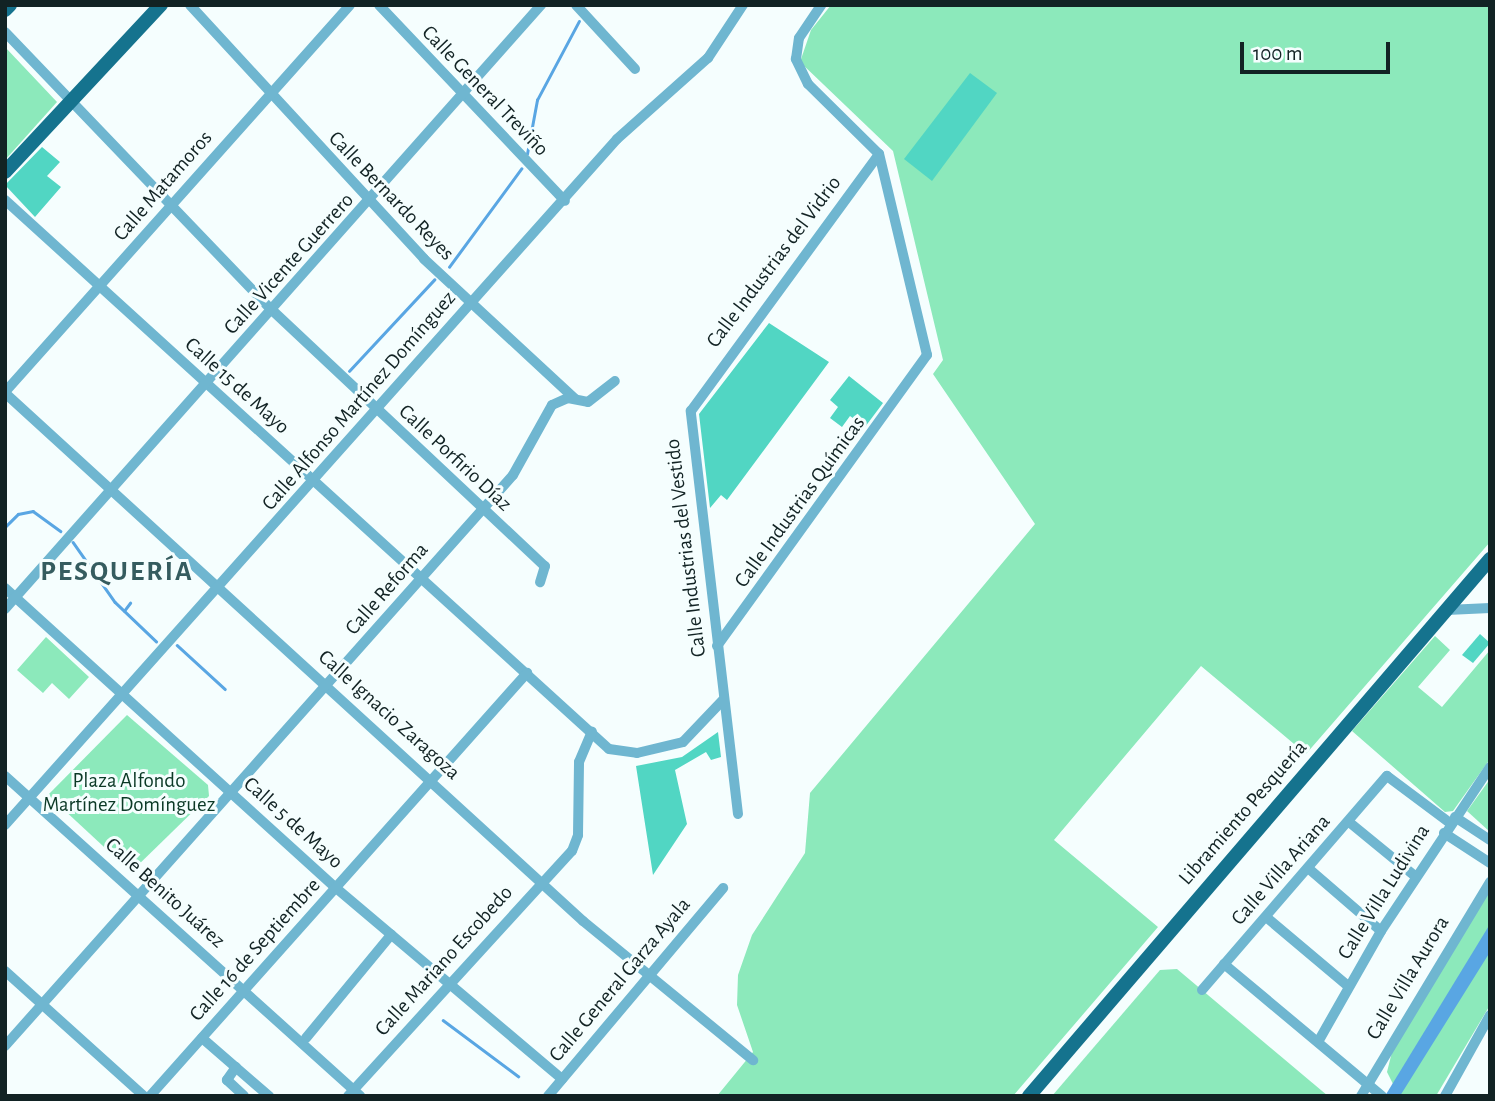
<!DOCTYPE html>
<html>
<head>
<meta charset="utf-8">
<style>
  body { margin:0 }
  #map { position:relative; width:1495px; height:1101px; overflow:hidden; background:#f5fefe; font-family:"Alegreya Sans",sans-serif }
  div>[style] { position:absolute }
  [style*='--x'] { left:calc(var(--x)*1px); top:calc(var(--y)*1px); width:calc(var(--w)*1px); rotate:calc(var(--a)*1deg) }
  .green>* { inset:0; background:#8ce9bb }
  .water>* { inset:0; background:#59a6e3 }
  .stream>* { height:2.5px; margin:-1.25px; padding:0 1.25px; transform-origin:1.25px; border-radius:1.25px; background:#59a6e3 }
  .building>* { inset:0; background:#51d6c3 }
  .minor>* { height:10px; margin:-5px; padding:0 5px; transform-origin:5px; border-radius:5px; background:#6fb6d0 }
  .major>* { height:14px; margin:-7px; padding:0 7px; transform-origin:7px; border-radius:7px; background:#15738e }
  span { translate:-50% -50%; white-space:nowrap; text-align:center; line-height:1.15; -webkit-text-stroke:6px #f5fefe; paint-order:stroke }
  .street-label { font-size:21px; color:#122324 }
  .park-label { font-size:21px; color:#0b3926 }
  .district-label { font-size:28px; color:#355c5f; font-weight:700; letter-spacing:2px }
  .frame { position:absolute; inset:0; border:7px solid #122324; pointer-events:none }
  .scale { position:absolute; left:1240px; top:42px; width:150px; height:32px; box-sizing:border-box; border:4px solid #122324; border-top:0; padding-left:9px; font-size:21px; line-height:24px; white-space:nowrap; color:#122324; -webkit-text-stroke:5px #f5fefe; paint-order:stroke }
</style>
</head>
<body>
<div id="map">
  <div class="green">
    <i style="clip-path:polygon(831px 5px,1490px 5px,1490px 542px,1306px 754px,1201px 666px,1054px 840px,1158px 927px,1013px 1096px,717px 1096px,753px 1052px,737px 1005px,738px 975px,752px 935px,805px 853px,810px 793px,1035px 524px,933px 374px,943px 360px,893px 151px,800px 62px,811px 30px)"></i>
    <i style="clip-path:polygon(5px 47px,57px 102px,5px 160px)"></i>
    <i style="clip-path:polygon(1435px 636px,1450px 650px,1418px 687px,1442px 707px,1490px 650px,1490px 759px,1453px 811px,1445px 812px,1352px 731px)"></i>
    <i style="clip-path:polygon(46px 637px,89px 677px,69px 699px,52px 683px,43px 693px,17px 670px)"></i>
    <i style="clip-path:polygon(127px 715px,208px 785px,209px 796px,131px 872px,48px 795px)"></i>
    <i style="clip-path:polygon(1490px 779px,1490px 832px,1467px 811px)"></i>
    <i style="clip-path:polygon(1490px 890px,1490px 1005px,1436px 1096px,1399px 1096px,1387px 1072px,1392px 1052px)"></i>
    <i style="clip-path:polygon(1177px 969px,1328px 1096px,1052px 1096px,1160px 970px)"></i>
  </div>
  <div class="water">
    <i style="clip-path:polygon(1490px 924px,1490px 952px,1400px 1096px,1385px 1096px)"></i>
  </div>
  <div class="stream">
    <i style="--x:527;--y:154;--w:55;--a:-79.5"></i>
    <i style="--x:537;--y:100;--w:89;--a:-62"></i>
    <i style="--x:449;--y:267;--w:122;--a:-53.7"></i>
    <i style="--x:349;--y:371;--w:125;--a:-47"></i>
    <i style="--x:5;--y:527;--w:18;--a:-45"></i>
    <i style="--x:18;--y:514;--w:15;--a:-11"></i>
    <i style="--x:33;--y:511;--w:34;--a:36"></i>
    <i style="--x:73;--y:542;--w:73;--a:55"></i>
    <i style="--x:115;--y:602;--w:57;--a:43.6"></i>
    <i style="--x:124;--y:611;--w:10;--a:-53"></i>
    <i style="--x:177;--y:645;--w:65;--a:42.5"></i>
    <i style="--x:443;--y:1020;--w:94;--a:36.7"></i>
  </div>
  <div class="building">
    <i style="clip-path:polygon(970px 73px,997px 93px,932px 181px,904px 159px)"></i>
    <i style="clip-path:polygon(42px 147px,60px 162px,47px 176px,61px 187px,35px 217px,5px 185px)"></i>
    <i style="clip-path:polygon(769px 323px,829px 362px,727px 500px,721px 495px,710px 508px,699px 414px)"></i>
    <i style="clip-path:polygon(849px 376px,883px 403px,865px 427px,850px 416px,842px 427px,830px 418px,838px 407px,830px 400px)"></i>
    <i style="clip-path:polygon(1480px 634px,1490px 643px,1473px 663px,1462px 655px)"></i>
    <i style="clip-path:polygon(718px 732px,721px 757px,711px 760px,706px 752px,675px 770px,687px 824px,653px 875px,636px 766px,682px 757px)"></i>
  </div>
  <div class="minor">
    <i style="--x:190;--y:5;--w:345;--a:47.3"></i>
    <i style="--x:424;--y:259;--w:206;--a:42.8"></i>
    <i style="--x:379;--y:5;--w:270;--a:46.5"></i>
    <i style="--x:576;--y:5;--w:87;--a:47.3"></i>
    <i style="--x:5;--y:32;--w:387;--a:46.2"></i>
    <i style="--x:273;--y:311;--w:373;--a:43.2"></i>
    <i style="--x:545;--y:566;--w:17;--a:107"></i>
    <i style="--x:5;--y:200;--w:816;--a:42.27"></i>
    <i style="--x:609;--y:749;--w:28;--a:8"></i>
    <i style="--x:637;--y:753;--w:47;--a:-13.4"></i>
    <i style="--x:683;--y:742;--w:58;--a:-46.4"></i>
    <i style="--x:5;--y:392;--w:518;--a:-48.28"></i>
    <i style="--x:5;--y:393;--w:783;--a:42.41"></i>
    <i style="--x:583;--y:921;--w:220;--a:39.3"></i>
    <i style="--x:5;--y:588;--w:447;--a:42.2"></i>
    <i style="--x:336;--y:888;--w:296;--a:40.2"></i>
    <i style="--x:5;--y:609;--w:808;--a:-48.41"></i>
    <i style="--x:1447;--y:610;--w:43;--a:-2.7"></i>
    <i style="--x:717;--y:646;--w:359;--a:-54.2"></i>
    <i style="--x:927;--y:355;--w:207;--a:-103.4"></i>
    <i style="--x:879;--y:154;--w:100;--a:-135.4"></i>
    <i style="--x:808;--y:84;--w:28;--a:-116"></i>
    <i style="--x:796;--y:59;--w:21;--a:-82"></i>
    <i style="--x:799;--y:38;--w:40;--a:-56"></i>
    <i style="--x:5;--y:776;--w:478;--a:42"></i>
    <i style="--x:738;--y:814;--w:406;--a:-96.7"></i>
    <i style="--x:691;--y:411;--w:318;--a:-53.8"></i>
    <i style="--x:1455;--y:817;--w:42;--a:33.3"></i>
    <i style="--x:1349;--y:822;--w:85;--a:39.3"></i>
    <i style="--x:5;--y:825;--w:919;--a:-48.26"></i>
    <i style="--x:617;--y:139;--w:122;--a:-41.7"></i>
    <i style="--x:708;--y:58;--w:64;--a:-56.6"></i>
    <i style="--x:1444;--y:833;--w:55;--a:33.1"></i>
    <i style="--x:1308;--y:868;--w:96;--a:40.8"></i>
    <i style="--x:1266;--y:917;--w:107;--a:40.1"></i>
    <i style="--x:1224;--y:964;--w:206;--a:39.9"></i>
    <i style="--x:5;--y:971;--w:187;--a:42"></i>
    <i style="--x:1202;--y:990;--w:283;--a:-49.2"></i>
    <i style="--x:1387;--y:776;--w:79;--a:36.7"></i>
    <i style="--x:202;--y:1038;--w:89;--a:40.9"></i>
    <i style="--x:306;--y:1038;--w:134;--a:-50.5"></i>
    <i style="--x:1318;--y:1042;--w:128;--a:-60.4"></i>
    <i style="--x:1381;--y:931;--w:197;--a:-56.4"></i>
    <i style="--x:5;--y:1046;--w:764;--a:-48.34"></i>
    <i style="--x:513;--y:475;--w:80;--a:-60.9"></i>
    <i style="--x:552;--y:405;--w:17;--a:-24"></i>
    <i style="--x:568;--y:398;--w:20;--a:11"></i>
    <i style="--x:588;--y:402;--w:34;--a:-38"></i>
    <i style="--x:236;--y:1067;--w:16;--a:125"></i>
    <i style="--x:227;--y:1080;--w:23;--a:43"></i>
    <i style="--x:150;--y:1096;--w:567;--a:-48.29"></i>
    <i style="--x:348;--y:1096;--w:332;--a:-47.6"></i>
    <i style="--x:572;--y:851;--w:17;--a:-69"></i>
    <i style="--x:578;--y:835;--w:73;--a:-89.2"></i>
    <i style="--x:579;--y:762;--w:33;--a:-67"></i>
    <i style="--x:548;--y:1096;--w:272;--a:-49.9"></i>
    <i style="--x:1361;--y:1096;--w:250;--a:-58.9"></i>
    <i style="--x:1445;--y:1096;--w:93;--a:-60.9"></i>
  </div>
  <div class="major">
    <i style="--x:5;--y:10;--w:7;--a:-45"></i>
    <i style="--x:5;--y:172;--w:229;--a:-47"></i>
    <i style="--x:1029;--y:1096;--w:708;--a:-49.35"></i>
  </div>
  <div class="street-label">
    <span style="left:485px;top:91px;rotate:46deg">Calle General Treviño</span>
    <span style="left:163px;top:186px;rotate:-49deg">Calle Matamoros</span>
    <span style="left:391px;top:196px;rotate:46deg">Calle Bernardo Reyes</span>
    <span style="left:774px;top:262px;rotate:-53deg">Calle Industrias del Vidrio</span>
    <span style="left:289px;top:264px;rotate:-48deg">Calle Vicente Guerrero</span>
    <span style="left:237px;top:386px;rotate:42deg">Calle 15 de Mayo</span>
    <span style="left:359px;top:401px;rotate:-49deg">Calle Alfonso Martínez Domínguez</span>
    <span style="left:455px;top:458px;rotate:43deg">Calle Porfirio Díaz</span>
    <span style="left:800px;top:502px;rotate:-54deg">Calle Industrias Químicas</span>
    <span style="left:686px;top:548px;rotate:-97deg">Calle Industrias del Vestido</span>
    <span style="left:387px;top:589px;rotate:-49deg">Calle Reforma</span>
    <span style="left:389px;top:715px;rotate:42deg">Calle Ignacio Zaragoza</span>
    <span style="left:1243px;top:813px;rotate:-49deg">Libramiento Pesquería</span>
    <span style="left:293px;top:823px;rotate:42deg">Calle 5 de Mayo</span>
    <span style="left:1281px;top:870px;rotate:-49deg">Calle Villa Ariana</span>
    <span style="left:1384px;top:892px;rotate:-58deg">Calle Villa Ludivina</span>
    <span style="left:165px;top:893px;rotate:42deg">Calle Benito Juárez</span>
    <span style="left:255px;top:950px;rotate:-48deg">Calle 16 de Septiembre</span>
    <span style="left:444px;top:961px;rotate:-48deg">Calle Mariano Escobedo</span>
    <span style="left:1408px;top:978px;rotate:-59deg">Calle Villa Aurora</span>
    <span style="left:620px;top:980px;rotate:-50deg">Calle General Garza Ayala</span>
  </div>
  <div class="park-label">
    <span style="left:129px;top:793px">Plaza Alfondo<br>Martínez Domínguez</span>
  </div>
  <div class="district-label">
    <span style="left:117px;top:572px">PESQUERÍA</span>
  </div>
  <div class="frame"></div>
  <div class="scale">100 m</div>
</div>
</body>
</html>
